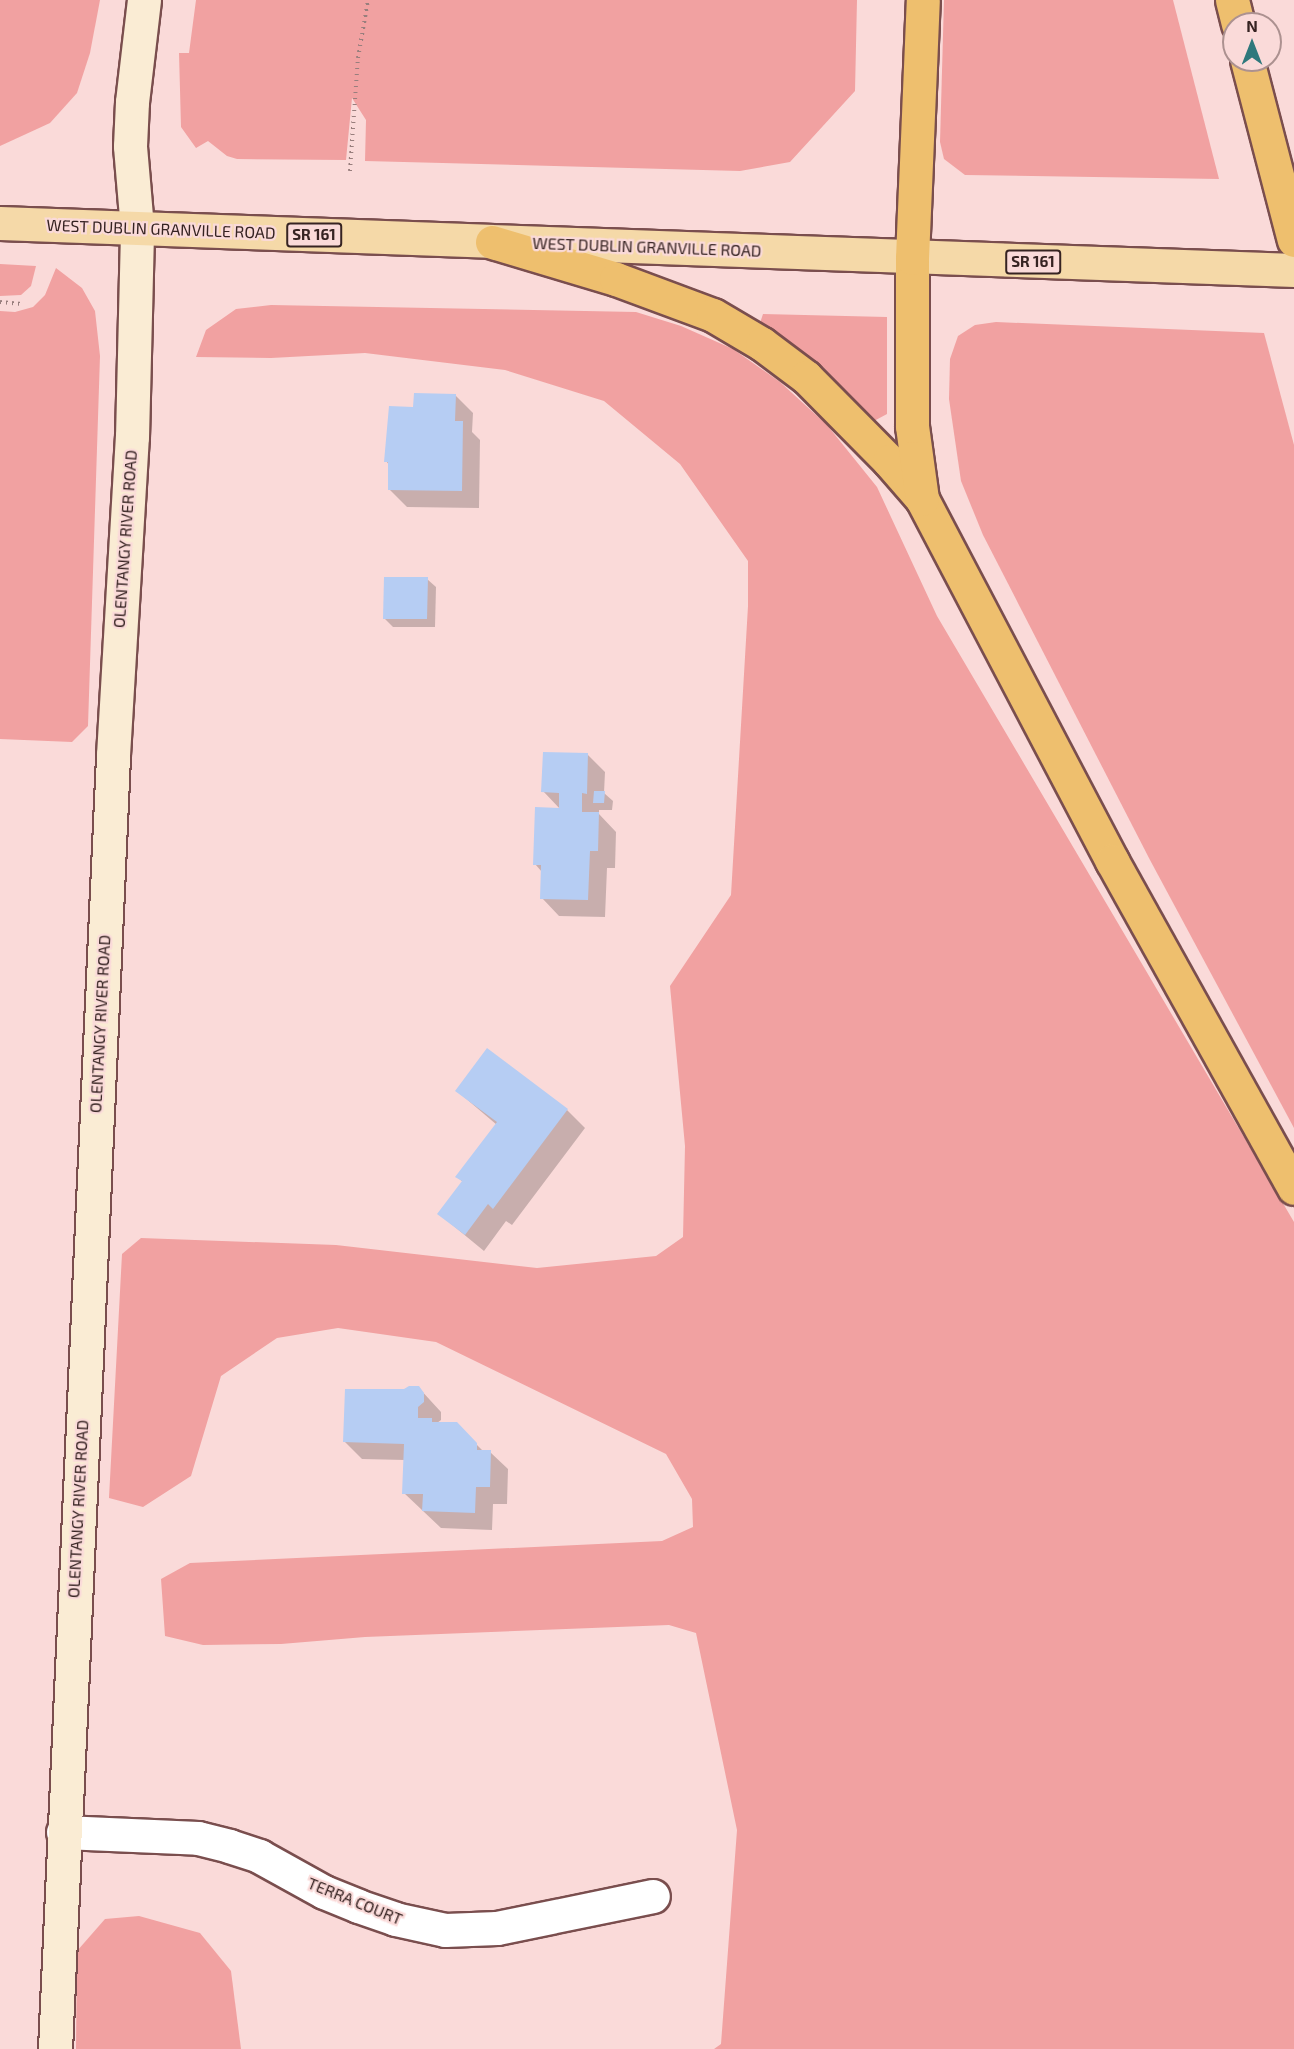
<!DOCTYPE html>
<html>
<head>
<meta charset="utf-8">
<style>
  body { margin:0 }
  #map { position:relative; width:1294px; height:2049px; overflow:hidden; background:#fadad9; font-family:"Exo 2",sans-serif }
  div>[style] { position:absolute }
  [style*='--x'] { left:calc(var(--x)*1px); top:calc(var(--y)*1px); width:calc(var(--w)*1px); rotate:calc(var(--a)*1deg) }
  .green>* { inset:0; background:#f1a1a1 }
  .shadow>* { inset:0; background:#0003 }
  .building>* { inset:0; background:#b6cdf3 }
  .path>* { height:4px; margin-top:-2px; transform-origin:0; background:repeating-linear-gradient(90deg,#987e7d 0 1.5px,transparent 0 6px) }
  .roads { filter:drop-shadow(2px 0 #7a4e4e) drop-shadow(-2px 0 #7a4e4e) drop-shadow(0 2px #7a4e4e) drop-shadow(0 -2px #7a4e4e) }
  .street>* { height:33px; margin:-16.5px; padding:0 16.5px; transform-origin:16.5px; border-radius:16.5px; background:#fff }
  .secondary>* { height:33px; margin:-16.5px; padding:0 16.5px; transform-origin:16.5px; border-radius:16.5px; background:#faecd4 }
  .primary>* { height:33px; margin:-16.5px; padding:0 16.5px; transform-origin:16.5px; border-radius:16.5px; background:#f5d9a8 }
  .highway>* { height:33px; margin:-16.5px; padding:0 16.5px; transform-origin:16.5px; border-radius:16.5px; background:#eebf6e }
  span { translate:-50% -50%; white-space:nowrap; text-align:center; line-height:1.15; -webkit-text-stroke:4.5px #fadad9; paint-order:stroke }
  .shield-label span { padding:2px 4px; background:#fadad9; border:2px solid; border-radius:4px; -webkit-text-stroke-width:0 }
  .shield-label { font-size:15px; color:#362322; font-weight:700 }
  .street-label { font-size:16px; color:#362322 }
  .north { position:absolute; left:1222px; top:12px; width:60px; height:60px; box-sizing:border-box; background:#fadad9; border:2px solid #ac9190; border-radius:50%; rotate:0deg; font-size:16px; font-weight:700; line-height:24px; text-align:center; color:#362322 }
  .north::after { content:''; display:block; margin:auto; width:21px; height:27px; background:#2f787c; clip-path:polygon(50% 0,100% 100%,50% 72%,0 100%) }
</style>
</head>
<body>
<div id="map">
  <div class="green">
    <i style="clip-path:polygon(0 0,100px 0,90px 53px,77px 93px,50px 123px,0 146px)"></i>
    <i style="clip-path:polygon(196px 0,857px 0,855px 91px,790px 162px,740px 171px,365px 161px,366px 120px,352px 98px,346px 160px,237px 159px,227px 156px,208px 141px,196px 148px,181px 127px,179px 53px,189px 53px)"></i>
    <i style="clip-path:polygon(944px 0,1173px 0,1219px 179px,965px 175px,944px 159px,940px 142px)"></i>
    <i style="clip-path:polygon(0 264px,36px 266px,31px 286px,21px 295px,0 296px)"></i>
    <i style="clip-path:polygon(56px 268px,82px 288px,95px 311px,100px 356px,88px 726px,72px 742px,0 739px,0 311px,15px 312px,33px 307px,45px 295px)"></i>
    <i style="clip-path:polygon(271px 305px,636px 312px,681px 326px,733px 349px,780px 382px,827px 425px,877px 487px,937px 616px,1294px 1222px,1294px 2049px,714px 2049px,721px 2044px,737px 1830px,696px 1633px,669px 1625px,365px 1637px,281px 1644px,203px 1645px,165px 1636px,161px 1579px,190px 1563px,662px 1541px,693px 1527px,692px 1499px,666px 1454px,436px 1342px,338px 1328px,277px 1338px,221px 1376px,191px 1476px,143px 1507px,109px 1498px,122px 1254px,141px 1238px,336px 1245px,537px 1268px,656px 1256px,683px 1237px,685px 1146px,670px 986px,731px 895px,748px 606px,748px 561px,680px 464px,604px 401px,505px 370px,365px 353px,271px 358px,196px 357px,206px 330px,236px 309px)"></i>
    <i style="clip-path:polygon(763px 314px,887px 317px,887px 414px,874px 421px,824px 368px,760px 323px)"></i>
    <i style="clip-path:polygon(996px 322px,1264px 333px,1294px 445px,1294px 1128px,1150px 860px,983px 535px,961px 481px,949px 399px,950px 359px,958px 336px,975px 325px)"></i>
    <i style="clip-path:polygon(139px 1916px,200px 1933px,231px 1971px,241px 2049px,76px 2049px,77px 1951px,105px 1919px)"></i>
  </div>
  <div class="shadow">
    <i style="clip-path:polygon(455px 395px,473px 413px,472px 432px,480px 440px,479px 508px,407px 507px,389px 489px,390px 466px,386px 461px)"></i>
    <i style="clip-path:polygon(427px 579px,436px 587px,435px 627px,393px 627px,385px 619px)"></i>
    <i style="clip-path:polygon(587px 754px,605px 772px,604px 793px,613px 801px,612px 810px,599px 810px,599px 814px,616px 832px,615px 868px,607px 868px,605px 917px,559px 916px,542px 898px,542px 872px,535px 864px,561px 810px,543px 791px)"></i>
    <i style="clip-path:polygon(457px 1091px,567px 1110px,585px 1128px,512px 1225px,506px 1221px,484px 1251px,439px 1214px,463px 1182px,457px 1177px,497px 1125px)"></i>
    <i style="clip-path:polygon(419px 1388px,441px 1412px,441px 1420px,437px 1423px,456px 1424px,483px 1451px,490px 1452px,508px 1469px,507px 1504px,493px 1504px,492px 1530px,441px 1528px,404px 1493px,405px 1460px,362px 1459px,345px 1442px,405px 1391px)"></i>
  </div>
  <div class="building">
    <i style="clip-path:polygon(414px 393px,456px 394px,455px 421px,463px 421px,462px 491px,388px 490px,388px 462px,384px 462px,389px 406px,413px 407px)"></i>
    <i style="clip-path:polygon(384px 577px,428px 577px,427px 619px,383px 619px)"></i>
    <i style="clip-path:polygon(543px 752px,588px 753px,587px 794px,582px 793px,582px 812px,599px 812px,598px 851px,590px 851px,588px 900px,540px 899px,541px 865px,533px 865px,535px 807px,559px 808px,559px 793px,541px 792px)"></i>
    <i style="clip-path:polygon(594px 791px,605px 791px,604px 803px,593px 803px)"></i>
    <i style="clip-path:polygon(487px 1048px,568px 1109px,493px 1209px,488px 1204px,465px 1235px,437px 1214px,462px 1181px,455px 1177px,497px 1122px,455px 1091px)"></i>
    <i style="clip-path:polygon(409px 1386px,419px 1386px,424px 1393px,424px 1402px,418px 1407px,418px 1418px,432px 1418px,432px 1422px,457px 1422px,477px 1443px,477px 1450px,491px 1450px,490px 1487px,476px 1487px,475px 1513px,422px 1511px,423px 1494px,402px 1494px,404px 1444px,343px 1442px,345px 1389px,404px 1389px)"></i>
  </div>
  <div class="path">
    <i style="--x:350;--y:171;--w:113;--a:-86"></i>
    <i style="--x:358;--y:58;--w:59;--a:-80.2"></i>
    <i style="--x:0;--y:302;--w:22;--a:5"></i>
  </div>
  <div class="roads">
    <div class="street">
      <i style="--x:63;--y:1832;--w:135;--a:2.5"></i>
      <i style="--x:198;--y:1838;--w:32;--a:14"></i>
      <i style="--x:229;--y:1846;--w:32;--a:18"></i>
      <i style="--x:259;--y:1856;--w:74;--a:29"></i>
      <i style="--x:324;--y:1892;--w:37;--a:22"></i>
      <i style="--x:358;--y:1906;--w:39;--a:19"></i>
      <i style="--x:395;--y:1919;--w:51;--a:12.4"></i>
      <i style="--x:445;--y:1930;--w:52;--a:-2.2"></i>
      <i style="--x:497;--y:1928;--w:159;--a:-11.6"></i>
    </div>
    <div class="secondary">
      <i style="--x:55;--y:2049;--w:1295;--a:-87.43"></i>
      <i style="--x:113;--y:755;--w:319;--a:-86.6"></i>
      <i style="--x:132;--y:437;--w:209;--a:-88.6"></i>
      <i style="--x:137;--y:228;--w:82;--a:-94.9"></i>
      <i style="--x:130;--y:146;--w:44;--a:-87.4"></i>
      <i style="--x:132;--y:102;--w:103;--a:-83.3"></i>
    </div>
    <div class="primary">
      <i style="--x:0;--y:223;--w:1295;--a:2.08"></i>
    </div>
    <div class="highway">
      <i style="--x:1232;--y:0;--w:25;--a:76"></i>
      <i style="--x:1247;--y:60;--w:186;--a:75.4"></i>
      <i style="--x:492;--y:242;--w:129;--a:16.6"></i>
      <i style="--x:616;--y:279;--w:103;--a:20.4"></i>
      <i style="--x:713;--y:315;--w:57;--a:30.6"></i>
      <i style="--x:762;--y:344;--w:55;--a:36.9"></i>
      <i style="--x:806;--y:377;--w:118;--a:45.3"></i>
      <i style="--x:889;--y:461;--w:50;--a:49"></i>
      <i style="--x:922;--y:499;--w:409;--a:62.3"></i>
      <i style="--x:1112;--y:861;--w:374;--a:60.9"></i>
      <i style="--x:922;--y:499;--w:74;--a:-97.8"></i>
      <i style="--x:912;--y:426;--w:168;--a:-90"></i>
      <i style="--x:912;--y:258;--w:258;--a:-87.6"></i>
    </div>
  </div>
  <div class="shield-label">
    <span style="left:314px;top:235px">SR 161</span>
    <span style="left:1033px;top:262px">SR 161</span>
  </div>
  <div class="street-label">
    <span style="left:161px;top:229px;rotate:2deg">WEST DUBLIN GRANVILLE ROAD</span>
    <span style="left:647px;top:247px;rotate:2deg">WEST DUBLIN GRANVILLE ROAD</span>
    <span style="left:125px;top:539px;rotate:-86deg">OLENTANGY RIVER ROAD</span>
    <span style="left:100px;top:1024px;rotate:-87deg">OLENTANGY RIVER ROAD</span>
    <span style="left:78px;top:1509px;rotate:-87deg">OLENTANGY RIVER ROAD</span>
    <span style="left:355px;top:1901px;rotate:22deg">TERRA COURT</span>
  </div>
  <div class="north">N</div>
</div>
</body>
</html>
